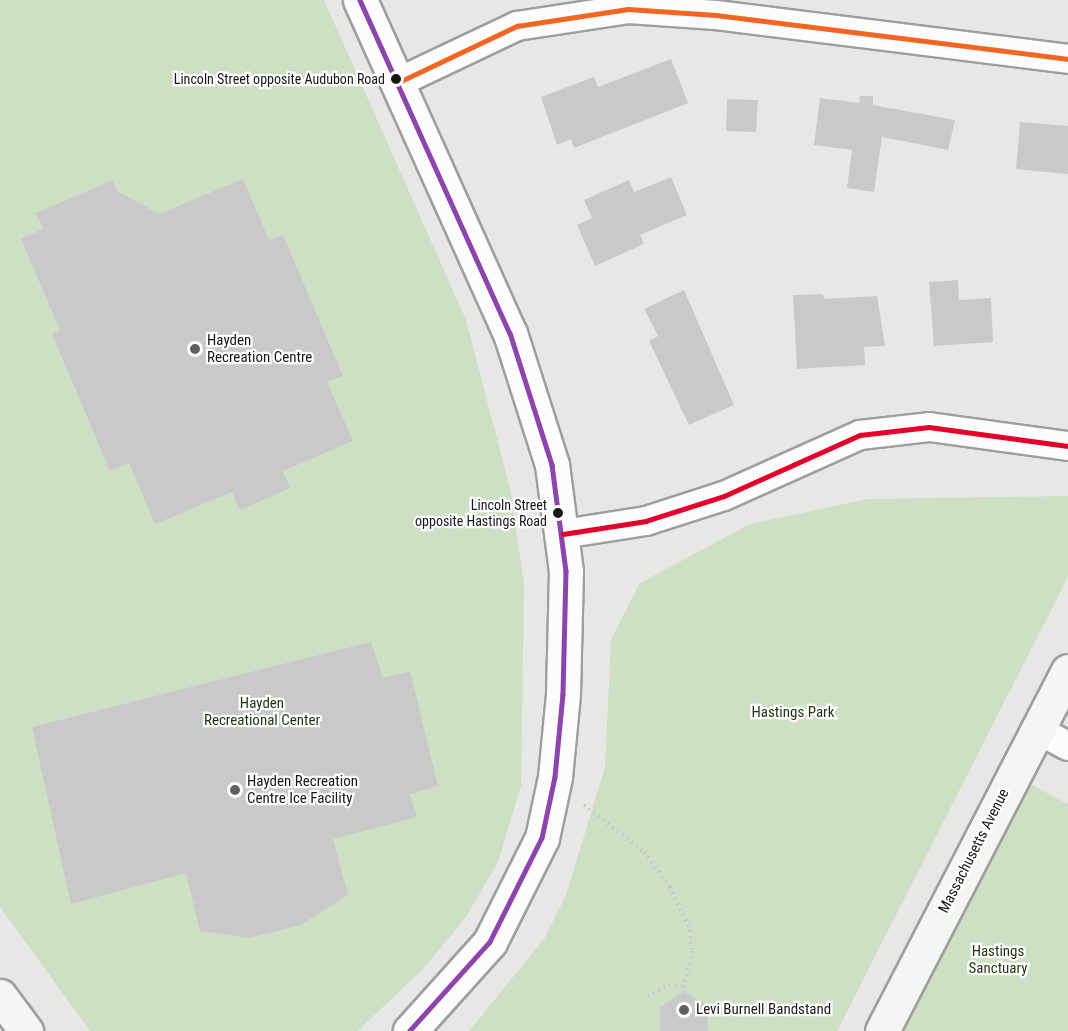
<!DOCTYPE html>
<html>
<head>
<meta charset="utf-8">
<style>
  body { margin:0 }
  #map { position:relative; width:1068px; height:1031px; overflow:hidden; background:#e7e8e6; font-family:"Roboto Condensed",sans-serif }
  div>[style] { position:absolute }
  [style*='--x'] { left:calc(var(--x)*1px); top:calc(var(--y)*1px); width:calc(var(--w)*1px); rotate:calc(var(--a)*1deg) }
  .green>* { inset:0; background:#cde0c3 }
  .building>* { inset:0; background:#c9c9c9 }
  .path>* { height:4px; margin-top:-2px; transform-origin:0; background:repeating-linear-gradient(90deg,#c6c6c6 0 1.5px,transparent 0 6px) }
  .roads { filter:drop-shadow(2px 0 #9e9f9d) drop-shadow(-2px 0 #9e9f9d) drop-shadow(0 2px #9e9f9d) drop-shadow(0 -2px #9e9f9d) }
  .minor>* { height:28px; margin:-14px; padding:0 14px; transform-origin:14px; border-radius:14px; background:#fbfcfb }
  .tertiary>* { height:33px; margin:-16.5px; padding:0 16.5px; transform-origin:16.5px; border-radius:16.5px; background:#fbfcfb }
  .secondary>* { height:33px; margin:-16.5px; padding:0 16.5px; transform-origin:16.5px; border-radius:16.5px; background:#f4f6f3 }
  .bus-1>* { height:4.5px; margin:-2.25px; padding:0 2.25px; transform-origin:2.25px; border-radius:2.25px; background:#8e44ad }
  .bus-2>* { height:4.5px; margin:-2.25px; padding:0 2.25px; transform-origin:2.25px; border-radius:2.25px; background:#f26522 }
  .bus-3>* { height:4.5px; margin:-2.25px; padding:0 2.25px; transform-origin:2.25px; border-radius:2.25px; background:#e4002b }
  .dots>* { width:16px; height:16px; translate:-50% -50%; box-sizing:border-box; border:3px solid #fff; border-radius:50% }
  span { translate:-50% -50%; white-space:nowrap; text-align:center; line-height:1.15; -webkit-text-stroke:4.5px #fff; paint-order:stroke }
  .bus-label { font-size:14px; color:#171817 }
  .right { translate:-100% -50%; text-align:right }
  .poi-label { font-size:15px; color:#171817 }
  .left { translate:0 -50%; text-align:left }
  .park-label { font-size:15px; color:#1d360d }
  .street-label { font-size:15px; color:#171817 }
</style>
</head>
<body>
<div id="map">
  <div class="green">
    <i style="clip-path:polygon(0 0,324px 0,466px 320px,511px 492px,524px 585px,521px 786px,498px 862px,466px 917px,424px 968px,358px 1031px,90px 1031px,0 907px)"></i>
    <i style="clip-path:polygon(1068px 496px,1068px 577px,837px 1031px,469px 1031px,544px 939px,566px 895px,605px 767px,611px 640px,640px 583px,750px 524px,868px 499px)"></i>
    <i style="clip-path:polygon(1013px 775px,1068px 804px,1068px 1031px,882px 1031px)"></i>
  </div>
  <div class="building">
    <i style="clip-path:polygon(671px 59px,688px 103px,574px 148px,571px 139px,557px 145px,541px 97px,594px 77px,598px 87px)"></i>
    <i style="clip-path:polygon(860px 96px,873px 96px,873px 105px,955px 120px,948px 150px,882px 137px,874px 192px,847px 188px,852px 150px,814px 145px,820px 98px,859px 103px)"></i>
    <i style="clip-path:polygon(727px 99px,758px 100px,756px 132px,726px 131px)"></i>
    <i style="clip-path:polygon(1020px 122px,1068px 126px,1068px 174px,1016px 169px)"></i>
    <i style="clip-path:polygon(671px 177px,687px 215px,640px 235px,644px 244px,595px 266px,577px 225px,592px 218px,584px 200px,629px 180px,634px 192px)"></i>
    <i style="clip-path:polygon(243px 179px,269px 240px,283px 235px,343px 376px,327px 382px,353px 441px,283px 471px,290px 488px,240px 510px,232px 492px,155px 524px,129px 463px,110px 471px,52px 334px,60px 330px,21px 239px,43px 229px,36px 213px,113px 180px,117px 191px,159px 214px)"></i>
    <i style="clip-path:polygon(958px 280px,959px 300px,991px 298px,993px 342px,934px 346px,929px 282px)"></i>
    <i style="clip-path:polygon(684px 290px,734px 405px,689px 425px,649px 341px,658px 336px,644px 309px)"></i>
    <i style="clip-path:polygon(823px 294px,824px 299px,877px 296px,885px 346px,864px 347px,865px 365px,797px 369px,793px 295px)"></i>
    <i style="clip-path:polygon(371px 642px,383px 678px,410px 671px,438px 786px,410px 794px,417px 817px,333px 839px,348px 895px,301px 925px,250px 938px,200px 931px,186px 873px,71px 904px,32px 727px)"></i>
    <i style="clip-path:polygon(683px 991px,707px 1005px,708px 1031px,660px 1031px,660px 1007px)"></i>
  </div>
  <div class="path">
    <i style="--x:584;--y:805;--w:76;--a:38.1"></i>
    <i style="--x:644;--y:852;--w:44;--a:53.4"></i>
    <i style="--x:670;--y:887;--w:47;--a:65.1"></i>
    <i style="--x:690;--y:930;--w:21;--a:85"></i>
    <i style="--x:692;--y:951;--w:41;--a:102.7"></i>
    <i style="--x:648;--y:996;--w:24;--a:-28"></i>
    <i style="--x:669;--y:985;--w:15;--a:4"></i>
  </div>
  <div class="roads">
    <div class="minor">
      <i style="--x:399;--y:82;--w:131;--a:-25.4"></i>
      <i style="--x:517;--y:26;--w:112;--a:-8.7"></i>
      <i style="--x:628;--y:9;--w:88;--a:3.9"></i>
      <i style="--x:716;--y:15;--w:355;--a:7.1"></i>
      <i style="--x:563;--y:534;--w:84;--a:-8.9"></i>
      <i style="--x:646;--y:521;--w:82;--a:-17.8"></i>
      <i style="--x:724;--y:496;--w:149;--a:-24.2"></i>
      <i style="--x:860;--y:435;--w:69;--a:-6.6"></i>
      <i style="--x:929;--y:427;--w:140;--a:7.8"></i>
      <i style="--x:1036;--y:729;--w:36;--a:28"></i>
    </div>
    <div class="tertiary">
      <i style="--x:360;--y:0;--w:365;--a:65.8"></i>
      <i style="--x:510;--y:333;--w:139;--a:72.3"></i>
      <i style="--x:552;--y:465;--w:107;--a:82.5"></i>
      <i style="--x:566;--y:571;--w:123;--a:91.4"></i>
      <i style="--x:563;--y:694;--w:83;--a:95.5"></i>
      <i style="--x:555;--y:777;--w:62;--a:102"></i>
      <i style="--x:542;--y:838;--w:116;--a:116.6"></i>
      <i style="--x:490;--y:942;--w:120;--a:132"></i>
    </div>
    <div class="secondary">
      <i style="--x:0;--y:996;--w:44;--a:53.4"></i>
      <i style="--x:882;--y:1031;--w:405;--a:-62.7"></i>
    </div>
  </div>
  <div class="bus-1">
    <i style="--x:360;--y:0;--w:365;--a:65.8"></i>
    <i style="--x:510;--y:333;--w:139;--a:72.3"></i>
    <i style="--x:552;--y:465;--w:107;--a:82.5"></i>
    <i style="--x:566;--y:571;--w:123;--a:91.4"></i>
    <i style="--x:563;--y:694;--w:83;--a:95.5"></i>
    <i style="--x:555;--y:777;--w:62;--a:102"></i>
    <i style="--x:542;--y:838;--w:116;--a:116.6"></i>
    <i style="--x:490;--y:942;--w:120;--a:132"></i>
  </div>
  <div class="bus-2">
    <i style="--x:399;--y:82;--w:131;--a:-25.4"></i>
    <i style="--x:517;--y:26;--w:112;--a:-8.7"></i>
    <i style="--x:628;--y:9;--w:88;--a:3.9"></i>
    <i style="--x:716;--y:15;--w:355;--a:7.1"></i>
  </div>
  <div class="bus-3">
    <i style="--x:563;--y:534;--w:84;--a:-8.9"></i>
    <i style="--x:646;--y:521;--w:82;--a:-17.8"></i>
    <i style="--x:724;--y:496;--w:149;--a:-24.2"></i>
    <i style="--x:860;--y:435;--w:69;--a:-6.6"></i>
    <i style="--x:929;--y:427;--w:140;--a:7.8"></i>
  </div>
  <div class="dots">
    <i style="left:396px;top:79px;background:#171817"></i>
    <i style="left:195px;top:349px;background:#60615f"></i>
    <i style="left:558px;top:513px;background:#171817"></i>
    <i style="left:235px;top:790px;background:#60615f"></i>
    <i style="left:684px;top:1010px;background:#60615f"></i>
  </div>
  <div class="bus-label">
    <span class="right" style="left:385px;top:79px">Lincoln Street opposite Audubon Road</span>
    <span class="right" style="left:547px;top:513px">Lincoln Street<br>opposite Hastings Road</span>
  </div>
  <div class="poi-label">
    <span class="left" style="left:207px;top:349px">Hayden<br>Recreation Centre</span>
    <span class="left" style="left:247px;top:790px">Hayden Recreation<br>Centre Ice Facility</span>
    <span class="left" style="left:696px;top:1010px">Levi Burnell Bandstand</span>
  </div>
  <div class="park-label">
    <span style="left:262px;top:712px">Hayden<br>Recreational Center</span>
    <span style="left:793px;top:713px">Hastings Park</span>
    <span style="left:998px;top:960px">Hastings<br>Sanctuary</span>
  </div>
  <div class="street-label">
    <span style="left:974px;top:851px;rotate:-63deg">Massachusetts Avenue</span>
  </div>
</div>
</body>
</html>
